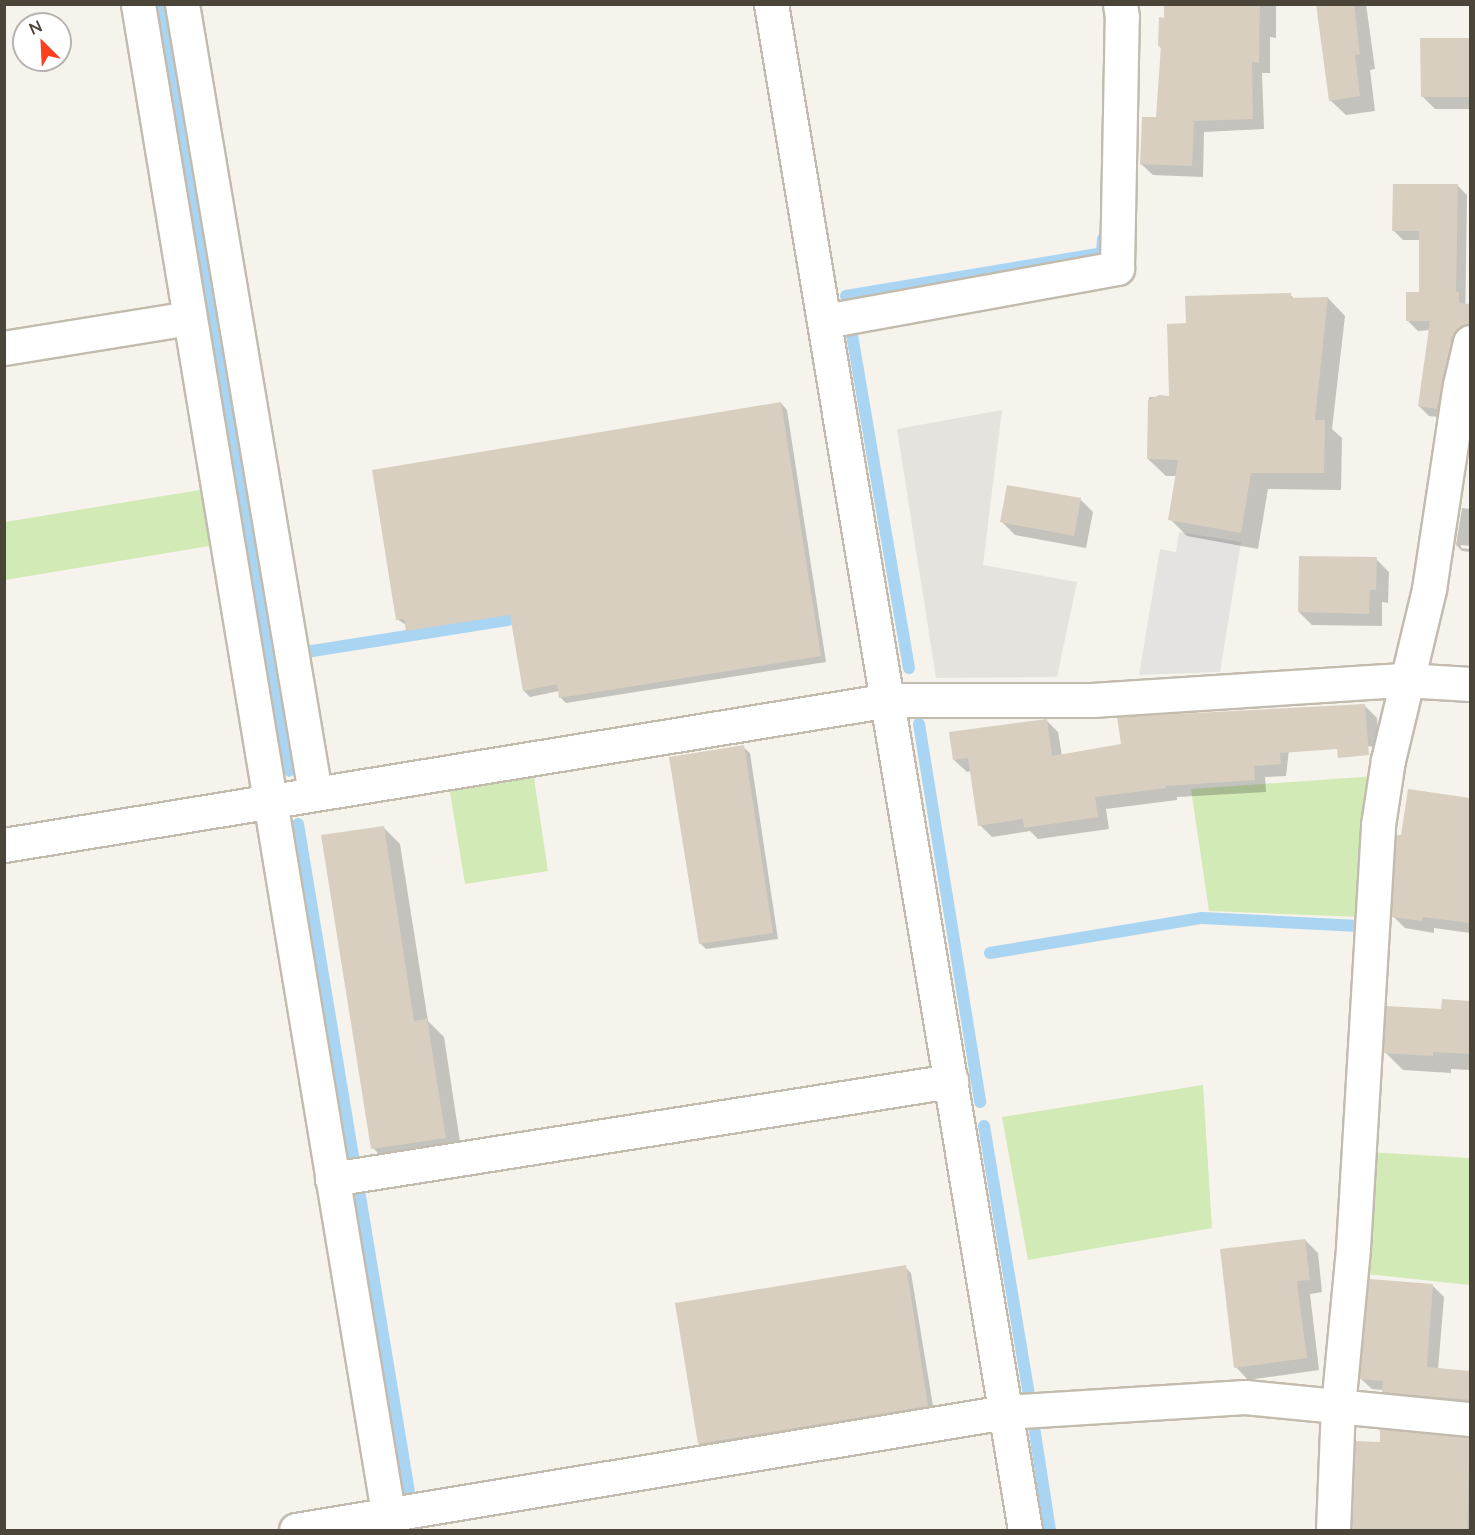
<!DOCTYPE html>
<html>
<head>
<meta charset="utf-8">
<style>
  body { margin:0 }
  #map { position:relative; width:1475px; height:1535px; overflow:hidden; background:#f6f3ec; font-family:Lato,sans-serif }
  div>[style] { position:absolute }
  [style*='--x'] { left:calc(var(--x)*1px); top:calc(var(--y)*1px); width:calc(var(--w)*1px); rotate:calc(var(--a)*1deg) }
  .industrial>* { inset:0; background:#e6e2dd }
  .green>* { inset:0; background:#d2eab5 }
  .parking>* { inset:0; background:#e5e3e0 }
  .shadow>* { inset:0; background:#0003 }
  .stream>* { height:12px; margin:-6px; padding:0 6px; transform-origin:6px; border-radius:6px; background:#a9d4f2 }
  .building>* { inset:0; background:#d8cfc1 }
  .roads { filter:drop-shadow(2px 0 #c2bbae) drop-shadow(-2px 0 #c2bbae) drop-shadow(0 2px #c2bbae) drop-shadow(0 -2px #c2bbae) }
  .minor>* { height:33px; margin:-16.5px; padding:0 16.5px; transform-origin:16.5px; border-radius:16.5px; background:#fff }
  span { translate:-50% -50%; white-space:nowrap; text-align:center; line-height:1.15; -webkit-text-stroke:6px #fff; paint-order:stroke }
  .frame { position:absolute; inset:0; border:6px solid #4b4439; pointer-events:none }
  .north { position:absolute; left:12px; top:12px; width:60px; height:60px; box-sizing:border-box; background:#fff; border:2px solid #b7b4b0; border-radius:50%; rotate:336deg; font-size:16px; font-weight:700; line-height:24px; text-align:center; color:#4b4439 }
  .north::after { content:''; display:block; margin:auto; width:21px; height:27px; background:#fc3f1d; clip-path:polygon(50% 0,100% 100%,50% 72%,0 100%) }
</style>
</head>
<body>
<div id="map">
  <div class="industrial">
    <i style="clip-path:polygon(1002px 410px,983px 565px,1077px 582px,1057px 677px,936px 678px,897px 429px)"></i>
  </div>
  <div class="green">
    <i style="clip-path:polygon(212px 488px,221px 544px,5px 580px,5px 522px)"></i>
    <i style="clip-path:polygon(533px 772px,548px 871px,465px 884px,449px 786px)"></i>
    <i style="clip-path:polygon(1376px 776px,1362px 917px,1209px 911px,1191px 789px)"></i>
    <i style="clip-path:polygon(1203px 1085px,1212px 1228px,1028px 1260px,1002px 1117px)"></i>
    <i style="clip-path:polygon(1367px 1152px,1470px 1158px,1470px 1285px,1357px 1273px)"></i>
  </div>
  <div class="parking">
    <i style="clip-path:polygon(1179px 532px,1241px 542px,1220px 672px,1139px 675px,1160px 549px,1176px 552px)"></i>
  </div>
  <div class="shadow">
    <i style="clip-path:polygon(1166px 4px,1276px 4px,1276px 38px,1270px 37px,1270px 73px,1262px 73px,1264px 129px,1204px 132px,1203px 177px,1153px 175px,1141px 164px,1158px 119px,1162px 49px,1159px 46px,1166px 19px)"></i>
    <i style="clip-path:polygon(1317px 4px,1366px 4px,1375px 69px,1370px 70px,1375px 111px,1346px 115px,1330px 100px)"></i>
    <i style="clip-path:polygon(1422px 39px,1470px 39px,1470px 109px,1435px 109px,1422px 96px)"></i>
    <i style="clip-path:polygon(1457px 185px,1467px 195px,1465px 332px,1447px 418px,1429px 416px,1419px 406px,1430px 330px,1418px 331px,1408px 321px,1420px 293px,1420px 240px,1403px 240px,1393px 230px)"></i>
    <i style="clip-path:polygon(1290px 295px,1295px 299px,1328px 298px,1345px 316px,1332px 429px,1342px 438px,1341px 490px,1268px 489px,1258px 549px,1187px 536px,1170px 519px,1177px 476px,1166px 476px,1148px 459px,1149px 397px,1170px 397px,1188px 324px)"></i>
    <i style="clip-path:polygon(781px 403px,787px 410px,826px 662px,566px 703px,560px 697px,559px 691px,530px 697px,524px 691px,513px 621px,413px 636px,406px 625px,397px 619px)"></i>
    <i style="clip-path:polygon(1080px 499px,1093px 512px,1086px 548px,1015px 535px,1002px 522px)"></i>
    <i style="clip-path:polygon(1462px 508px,1470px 509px,1470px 546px,1461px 545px,1461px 548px,1470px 549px,1470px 552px,1462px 551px,1456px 545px)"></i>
    <i style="clip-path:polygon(1376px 559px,1389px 572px,1388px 603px,1382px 602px,1382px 626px,1312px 625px,1299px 612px)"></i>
    <i style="clip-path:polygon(1365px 706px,1377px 718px,1379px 747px,1290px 741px,1286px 776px,1265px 777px,1266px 792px,1177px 797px,1177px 800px,1106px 809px,1109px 829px,1038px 839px,1030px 831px,992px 837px,980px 825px,972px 771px,967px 772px,954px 760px,1046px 720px,1058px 732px,1062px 756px)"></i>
    <i style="clip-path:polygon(743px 747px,750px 753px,778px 939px,706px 949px,700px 943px)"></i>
    <i style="clip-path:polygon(1409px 790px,1470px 800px,1470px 933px,1434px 928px,1434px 933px,1405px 928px,1393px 916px)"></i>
    <i style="clip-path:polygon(383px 827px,400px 844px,428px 1021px,444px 1037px,462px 1155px,390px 1165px,373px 1148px)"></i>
    <i style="clip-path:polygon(1443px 1000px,1470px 1002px,1470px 1070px,1451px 1069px,1451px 1073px,1403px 1070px,1385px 1052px,1443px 1011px)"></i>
    <i style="clip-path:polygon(1305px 1240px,1318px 1253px,1322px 1292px,1310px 1294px,1319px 1370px,1248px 1380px,1236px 1367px)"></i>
    <i style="clip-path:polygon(905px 1267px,911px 1273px,934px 1412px,705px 1450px,699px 1443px)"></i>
    <i style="clip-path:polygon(1433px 1286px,1444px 1297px,1438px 1370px,1470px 1372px,1470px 1409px,1395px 1402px,1383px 1390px,1372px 1389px,1361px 1379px)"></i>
    <i style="clip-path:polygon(1470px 1439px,1470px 1530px,1353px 1530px,1357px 1443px)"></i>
  </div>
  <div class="stream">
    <i style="--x:163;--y:4;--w:777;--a:80.67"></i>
    <i style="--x:846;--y:296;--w:260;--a:-9.5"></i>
    <i style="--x:1102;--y:253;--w:14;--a:-86"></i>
    <i style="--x:851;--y:329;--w:344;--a:80.3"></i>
    <i style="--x:306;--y:652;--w:205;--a:-9"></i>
    <i style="--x:919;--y:724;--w:383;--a:80.8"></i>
    <i style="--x:298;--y:824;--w:338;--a:80.6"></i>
    <i style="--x:990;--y:953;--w:215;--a:-9.4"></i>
    <i style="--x:1202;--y:918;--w:157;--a:2.9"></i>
    <i style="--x:984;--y:1126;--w:274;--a:80.5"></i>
    <i style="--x:360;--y:1196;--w:300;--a:80.6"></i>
    <i style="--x:1034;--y:1427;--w:104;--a:81.2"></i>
  </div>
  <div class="building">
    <i style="clip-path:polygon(1164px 4px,1260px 4px,1259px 63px,1252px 62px,1253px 119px,1194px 121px,1192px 166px,1140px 164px,1142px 117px,1156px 117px,1161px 46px,1158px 46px,1159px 17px,1164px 18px)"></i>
    <i style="clip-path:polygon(1316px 4px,1354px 4px,1360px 54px,1355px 55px,1360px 96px,1329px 101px)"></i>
    <i style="clip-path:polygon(1420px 38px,1470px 38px,1470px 97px,1421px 97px)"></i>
    <i style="clip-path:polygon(1393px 184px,1458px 184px,1456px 292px,1459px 292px,1459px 303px,1470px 304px,1470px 324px,1457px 329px,1452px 337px,1437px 409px,1418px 406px,1430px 321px,1406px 321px,1406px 292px,1419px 292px,1419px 231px,1392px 231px)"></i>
    <i style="clip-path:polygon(1291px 293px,1291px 298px,1328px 297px,1315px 420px,1325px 420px,1324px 473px,1251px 473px,1241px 533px,1168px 520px,1178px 460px,1147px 459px,1148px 400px,1159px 395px,1169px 396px,1167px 324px,1186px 323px,1185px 296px)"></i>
    <i style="clip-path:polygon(781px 402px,821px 656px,559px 698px,557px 684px,523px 691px,510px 615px,406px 631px,404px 619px,396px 620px,372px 470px)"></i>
    <i style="clip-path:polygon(1007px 485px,1081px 498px,1074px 536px,1000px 522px)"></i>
    <i style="clip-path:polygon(1299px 556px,1377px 557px,1376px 590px,1370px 590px,1369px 614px,1298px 612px)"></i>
    <i style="clip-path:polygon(1365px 704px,1369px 755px,1338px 758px,1337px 749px,1280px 753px,1281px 764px,1254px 766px,1255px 780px,1165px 786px,1166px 788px,1095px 797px,1098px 817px,1024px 828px,1023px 819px,978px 826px,968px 758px,953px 760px,949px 732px,1047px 719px,1052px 756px,1121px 744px,1117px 717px)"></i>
    <i style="clip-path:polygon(744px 745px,773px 933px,699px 944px,669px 757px)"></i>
    <i style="clip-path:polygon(1408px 789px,1470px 798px,1470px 923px,1423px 917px,1422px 921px,1391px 917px,1396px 835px,1401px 835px)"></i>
    <i style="clip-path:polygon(384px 826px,414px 1021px,427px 1019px,446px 1138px,371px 1149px,321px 835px)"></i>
    <i style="clip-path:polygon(1442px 999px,1470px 1001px,1470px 1054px,1433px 1052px,1433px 1056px,1383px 1053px,1386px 1006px,1441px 1009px)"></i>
    <i style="clip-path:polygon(1305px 1239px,1310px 1280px,1298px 1281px,1297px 1284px,1307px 1358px,1234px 1368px,1220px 1249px)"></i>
    <i style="clip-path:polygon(906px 1265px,928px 1406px,698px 1444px,675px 1303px)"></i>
    <i style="clip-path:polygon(1369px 1279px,1433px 1284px,1427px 1367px,1470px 1371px,1470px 1400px,1382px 1392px,1383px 1381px,1359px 1379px)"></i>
    <i style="clip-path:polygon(1380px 1429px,1470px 1437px,1467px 1530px,1352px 1530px,1355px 1441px,1380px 1442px)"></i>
  </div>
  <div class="roads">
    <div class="minor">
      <i style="--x:138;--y:4;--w:1547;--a:80.59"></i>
      <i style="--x:182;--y:4;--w:800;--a:80.43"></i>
      <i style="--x:771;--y:4;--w:1547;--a:80.55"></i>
      <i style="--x:825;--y:321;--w:297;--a:-10.3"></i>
      <i style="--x:1117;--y:268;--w:251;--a:-88.9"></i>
      <i style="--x:1122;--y:17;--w:13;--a:-99"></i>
      <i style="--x:4;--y:348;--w:187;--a:-9.2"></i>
      <i style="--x:4;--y:845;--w:897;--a:-9.3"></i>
      <i style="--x:889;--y:700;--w:203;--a:0"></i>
      <i style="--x:1092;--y:700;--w:314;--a:-3.7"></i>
      <i style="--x:1405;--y:680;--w:65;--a:3.5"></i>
      <i style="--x:332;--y:1179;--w:627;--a:-9"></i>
      <i style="--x:296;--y:1530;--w:719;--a:-9.45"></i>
      <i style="--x:1005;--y:1412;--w:240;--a:-3.6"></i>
      <i style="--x:1245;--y:1397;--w:226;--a:5.6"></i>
      <i style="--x:1333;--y:1530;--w:123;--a:-87.7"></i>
      <i style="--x:1338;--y:1407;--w:160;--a:-84.6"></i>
      <i style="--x:1353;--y:1248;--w:424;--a:-86.6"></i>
      <i style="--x:1378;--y:825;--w:66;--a:-81.3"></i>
      <i style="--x:1388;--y:760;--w:176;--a:-76.5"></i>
      <i style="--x:1429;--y:589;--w:206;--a:-81.4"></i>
      <i style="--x:1460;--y:385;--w:44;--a:-76.9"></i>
    </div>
  </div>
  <div class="frame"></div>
  <div class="north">N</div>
</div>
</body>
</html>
